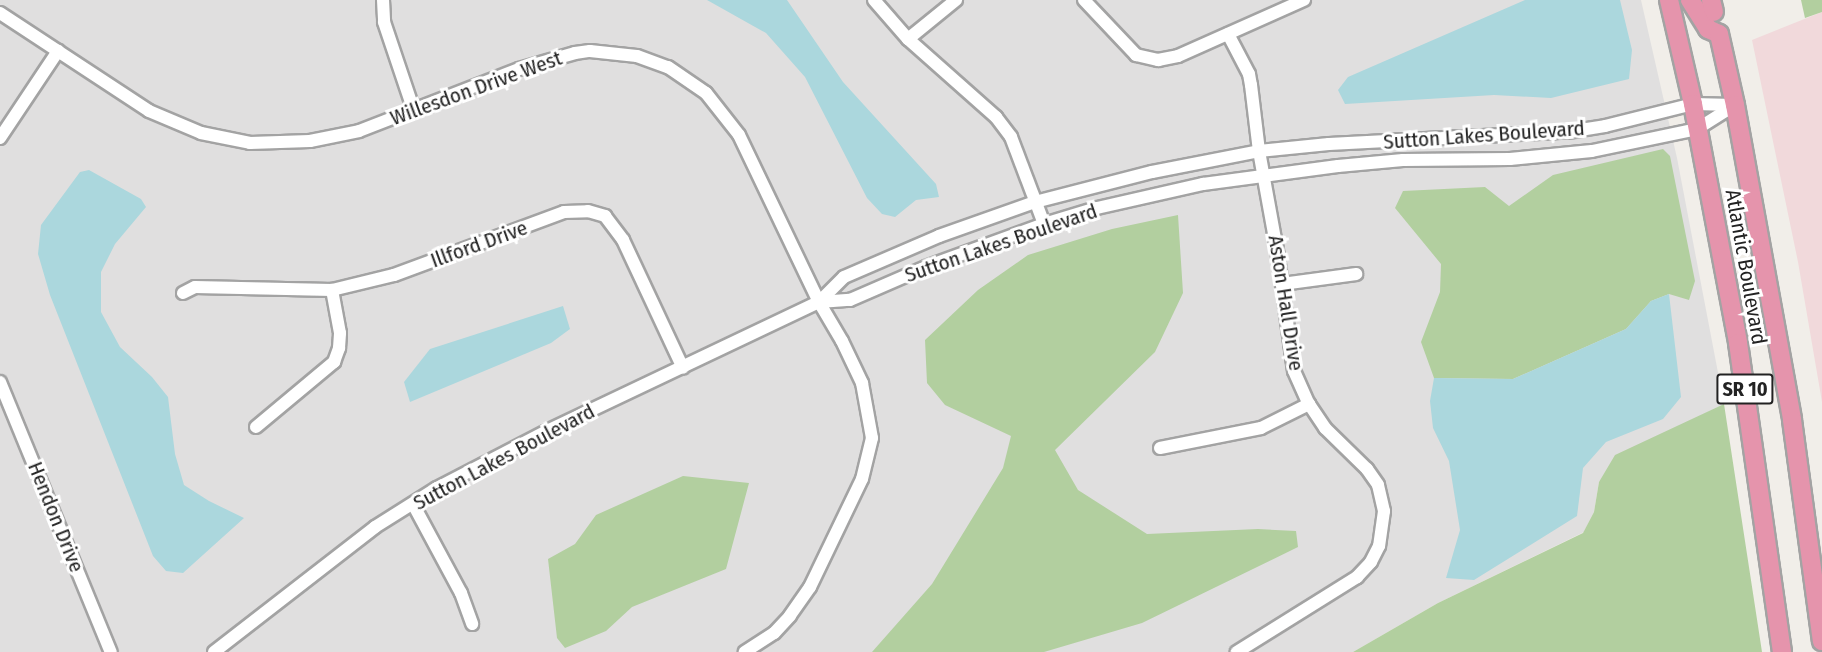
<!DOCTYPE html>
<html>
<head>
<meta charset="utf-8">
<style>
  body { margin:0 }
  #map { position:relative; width:1822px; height:652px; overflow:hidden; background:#f1eee9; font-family:"Fira Sans Condensed",sans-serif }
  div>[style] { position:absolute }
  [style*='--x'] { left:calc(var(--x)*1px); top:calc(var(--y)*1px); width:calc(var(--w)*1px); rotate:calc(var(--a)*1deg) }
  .residential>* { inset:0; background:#e0dfdf }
  .commercial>* { inset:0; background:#f1d9db }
  .forest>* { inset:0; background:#b2cf9f }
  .water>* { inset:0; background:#abd7dd }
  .roads { filter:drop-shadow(2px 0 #a3a3a3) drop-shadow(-2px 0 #a3a3a3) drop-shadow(0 2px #a3a3a3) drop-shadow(0 -2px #a3a3a3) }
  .minor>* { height:12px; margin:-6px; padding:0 6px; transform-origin:6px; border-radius:6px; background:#fff }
  .highway>* { height:18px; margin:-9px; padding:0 9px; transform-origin:9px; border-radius:9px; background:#e594ac }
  span { translate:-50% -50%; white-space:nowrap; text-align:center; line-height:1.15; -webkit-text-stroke:6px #fff; paint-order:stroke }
  .shield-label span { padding:2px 4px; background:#fff; border:2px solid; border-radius:4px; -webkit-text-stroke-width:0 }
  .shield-label { font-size:20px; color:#222; font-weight:700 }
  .street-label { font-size:21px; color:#222 }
</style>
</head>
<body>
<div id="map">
  <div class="residential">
    <i style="clip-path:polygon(0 0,1641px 0,1677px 158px,1724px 404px,1653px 440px,1599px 482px,1594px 512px,1584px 532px,1438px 603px,1353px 652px,0 652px)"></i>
  </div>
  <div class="commercial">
    <i style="clip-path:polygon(1822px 12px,1822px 402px,1798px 262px,1752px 40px)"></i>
  </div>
  <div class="forest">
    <i style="clip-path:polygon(1801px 0,1822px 0,1822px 12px,1805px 18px)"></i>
    <i style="clip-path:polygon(1663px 149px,1670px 156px,1695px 281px,1689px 300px,1669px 294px,1651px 301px,1626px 329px,1513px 379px,1434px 378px,1421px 342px,1440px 292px,1441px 264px,1395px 208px,1403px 191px,1485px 187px,1509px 206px,1553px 175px)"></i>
    <i style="clip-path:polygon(1178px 215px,1183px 293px,1155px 352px,1055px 450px,1078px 490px,1147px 534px,1258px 529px,1296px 531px,1298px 547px,1142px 623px,1044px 652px,872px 652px,932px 584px,1003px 468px,1011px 436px,945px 405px,927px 383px,925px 340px,978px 290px,1028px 255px,1112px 229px)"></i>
    <i style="clip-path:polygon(1724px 404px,1762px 652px,1353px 652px,1438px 603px,1583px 533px,1594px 512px,1599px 482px,1615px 455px)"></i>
    <i style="clip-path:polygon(683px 476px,749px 483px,726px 569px,632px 607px,606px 631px,565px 648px,557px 638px,548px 559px,575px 544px,596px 515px)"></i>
  </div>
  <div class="water">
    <i style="clip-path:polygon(707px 0,787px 0,843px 82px,936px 184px,939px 197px,916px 200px,895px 217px,882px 214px,867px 198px,805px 77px,766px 33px)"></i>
    <i style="clip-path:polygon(1525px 0,1620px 0,1632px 50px,1629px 79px,1551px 98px,1494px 95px,1345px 104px,1338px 90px,1348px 77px)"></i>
    <i style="clip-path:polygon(89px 170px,141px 199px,146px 207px,115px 244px,101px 272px,101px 312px,120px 347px,152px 377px,168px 397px,175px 454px,184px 485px,209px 501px,244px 518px,183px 573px,166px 571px,153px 556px,50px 295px,38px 254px,41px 225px,80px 172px)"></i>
    <i style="clip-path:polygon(1669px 294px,1681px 397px,1663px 419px,1606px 442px,1583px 468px,1577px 516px,1474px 580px,1446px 578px,1460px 530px,1449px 461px,1433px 428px,1430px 401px,1434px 378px,1513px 379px,1626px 329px,1651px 301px)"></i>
    <i style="clip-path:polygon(563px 306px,570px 329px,551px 343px,410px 402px,404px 382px,430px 349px)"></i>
  </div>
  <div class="roads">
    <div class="minor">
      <i style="--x:383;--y:0;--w:22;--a:87"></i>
      <i style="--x:384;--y:22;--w:91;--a:71.4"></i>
      <i style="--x:874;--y:0;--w:52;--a:48.9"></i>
      <i style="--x:908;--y:39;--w:118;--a:41.6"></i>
      <i style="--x:996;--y:117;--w:25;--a:53"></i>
      <i style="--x:1011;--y:137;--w:93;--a:69.2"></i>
      <i style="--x:1084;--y:0;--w:76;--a:46.6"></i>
      <i style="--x:1136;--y:55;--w:23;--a:13"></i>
      <i style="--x:1158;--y:60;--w:20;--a:-11"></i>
      <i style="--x:1178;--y:56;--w:138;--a:-24"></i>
      <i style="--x:0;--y:13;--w:178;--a:33.3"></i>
      <i style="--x:149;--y:111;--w:56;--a:22.9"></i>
      <i style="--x:201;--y:133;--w:50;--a:11.5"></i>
      <i style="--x:250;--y:143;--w:60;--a:-1.9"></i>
      <i style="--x:310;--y:141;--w:50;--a:-11.5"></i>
      <i style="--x:359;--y:131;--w:172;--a:-21.2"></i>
      <i style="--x:519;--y:69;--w:58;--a:-15.9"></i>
      <i style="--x:575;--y:53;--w:15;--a:-8"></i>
      <i style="--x:590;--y:51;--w:47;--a:6.1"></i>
      <i style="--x:637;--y:56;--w:33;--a:20"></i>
      <i style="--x:668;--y:67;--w:46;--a:34.4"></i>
      <i style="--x:706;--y:93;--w:53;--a:51.8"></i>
      <i style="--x:739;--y:135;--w:185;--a:64.4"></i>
      <i style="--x:819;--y:302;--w:45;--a:59.5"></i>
      <i style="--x:842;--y:341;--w:47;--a:64.5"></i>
      <i style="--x:862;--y:383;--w:56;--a:79.7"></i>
      <i style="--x:872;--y:438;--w:42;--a:103.7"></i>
      <i style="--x:862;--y:479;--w:120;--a:115.7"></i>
      <i style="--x:810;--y:587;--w:35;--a:125"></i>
      <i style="--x:790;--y:616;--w:23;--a:133"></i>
      <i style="--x:774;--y:633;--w:35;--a:147"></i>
      <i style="--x:1228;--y:34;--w:45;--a:62.3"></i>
      <i style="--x:1249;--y:74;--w:11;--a:80"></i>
      <i style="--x:1251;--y:85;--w:66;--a:83.1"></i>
      <i style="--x:1259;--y:151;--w:101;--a:79.7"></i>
      <i style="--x:1277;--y:250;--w:122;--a:82"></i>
      <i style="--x:1294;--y:371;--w:36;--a:66"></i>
      <i style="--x:1309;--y:404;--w:29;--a:56"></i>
      <i style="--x:1325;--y:428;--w:59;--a:44.3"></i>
      <i style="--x:1367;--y:469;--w:19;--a:55"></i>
      <i style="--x:1378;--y:485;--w:27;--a:77"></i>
      <i style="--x:1384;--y:511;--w:35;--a:98"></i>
      <i style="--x:1379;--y:546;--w:18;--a:117"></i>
      <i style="--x:1371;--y:562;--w:21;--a:133"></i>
      <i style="--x:1357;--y:577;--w:142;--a:148"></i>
      <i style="--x:908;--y:39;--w:62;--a:-39.1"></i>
      <i style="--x:0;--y:138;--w:105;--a:-56.3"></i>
      <i style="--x:1282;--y:284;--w:75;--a:-7.7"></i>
      <i style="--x:183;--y:293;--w:13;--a:-27"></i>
      <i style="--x:195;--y:287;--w:137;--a:1.3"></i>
      <i style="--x:332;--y:290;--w:64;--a:-13.6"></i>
      <i style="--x:394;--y:275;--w:181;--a:-20.3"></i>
      <i style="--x:564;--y:212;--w:24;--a:-2"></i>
      <i style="--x:588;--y:211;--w:18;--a:16"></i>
      <i style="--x:605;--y:216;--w:30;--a:53"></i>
      <i style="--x:623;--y:240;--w:141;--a:64.9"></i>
      <i style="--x:819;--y:302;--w:35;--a:-45"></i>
      <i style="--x:844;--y:277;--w:103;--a:-23.3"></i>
      <i style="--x:939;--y:236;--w:102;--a:-19.5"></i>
      <i style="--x:1035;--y:202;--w:121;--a:-14.4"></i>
      <i style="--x:1152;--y:172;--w:109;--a:-11.1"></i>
      <i style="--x:1259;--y:151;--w:70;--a:-5.7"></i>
      <i style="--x:1329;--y:144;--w:245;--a:-3"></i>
      <i style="--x:1574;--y:131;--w:31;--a:-9"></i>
      <i style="--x:1605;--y:126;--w:91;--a:-14"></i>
      <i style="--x:1693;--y:104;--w:41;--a:1.4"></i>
      <i style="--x:0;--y:382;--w:292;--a:67.7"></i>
      <i style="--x:256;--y:427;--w:102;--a:-39.8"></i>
      <i style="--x:334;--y:362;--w:15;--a:-70"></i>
      <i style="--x:339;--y:348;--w:15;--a:-86"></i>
      <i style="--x:340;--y:333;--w:44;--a:-100.5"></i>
      <i style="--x:1160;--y:448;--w:103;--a:-11.2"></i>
      <i style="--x:1261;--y:428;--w:54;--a:-26.6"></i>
      <i style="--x:413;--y:504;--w:101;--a:61.7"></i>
      <i style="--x:461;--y:593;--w:33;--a:70"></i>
      <i style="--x:214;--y:652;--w:204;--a:-37.8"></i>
      <i style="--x:375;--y:527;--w:73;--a:-32.2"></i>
      <i style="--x:437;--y:488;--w:122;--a:-27.4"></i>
      <i style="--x:545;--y:432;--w:303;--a:-25.4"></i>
      <i style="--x:819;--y:302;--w:31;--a:-4"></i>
      <i style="--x:850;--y:300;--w:83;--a:-23.5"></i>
      <i style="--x:926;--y:267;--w:126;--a:-20"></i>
      <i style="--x:1044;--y:224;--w:55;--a:-16.8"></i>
      <i style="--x:1097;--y:208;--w:109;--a:-12.8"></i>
      <i style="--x:1203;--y:184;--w:136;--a:-7.6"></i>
      <i style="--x:1338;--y:166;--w:65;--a:-5.3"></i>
      <i style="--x:1403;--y:160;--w:107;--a:-0.5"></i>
      <i style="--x:1510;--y:159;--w:82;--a:-5.6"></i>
      <i style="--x:1592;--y:151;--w:107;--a:-11.8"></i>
      <i style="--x:1697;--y:129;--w:45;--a:-32.3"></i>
    </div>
    <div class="highway">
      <i style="--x:1669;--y:0;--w:107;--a:77"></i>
      <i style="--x:1693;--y:104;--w:243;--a:79.3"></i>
      <i style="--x:1738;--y:343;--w:312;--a:81.9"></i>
      <i style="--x:1690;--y:0;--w:34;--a:58"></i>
      <i style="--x:1708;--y:29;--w:12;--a:24"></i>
      <i style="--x:1719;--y:34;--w:73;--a:77.3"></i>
      <i style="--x:1735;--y:105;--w:320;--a:79.7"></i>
      <i style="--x:1792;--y:420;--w:223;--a:82.3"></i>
      <i style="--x:1711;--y:0;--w:12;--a:76"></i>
    </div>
  </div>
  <div class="shield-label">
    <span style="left:1745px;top:389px">SR 10</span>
  </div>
  <div class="street-label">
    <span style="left:476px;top:88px;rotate:-20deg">Willesdon Drive West</span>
    <span style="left:1484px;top:135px;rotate:-4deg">Sutton Lakes Boulevard</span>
    <span style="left:1001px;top:243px;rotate:-19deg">Sutton Lakes Boulevard</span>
    <span style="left:479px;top:244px;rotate:-20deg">Illford Drive</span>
    <span style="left:1746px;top:267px;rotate:80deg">Atlantic Boulevard</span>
    <span style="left:1286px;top:303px;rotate:81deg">Aston Hall Drive</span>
    <span style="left:504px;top:457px;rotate:-28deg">Sutton Lakes Boulevard</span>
    <span style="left:56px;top:517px;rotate:68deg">Hendon Drive</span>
  </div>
</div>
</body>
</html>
